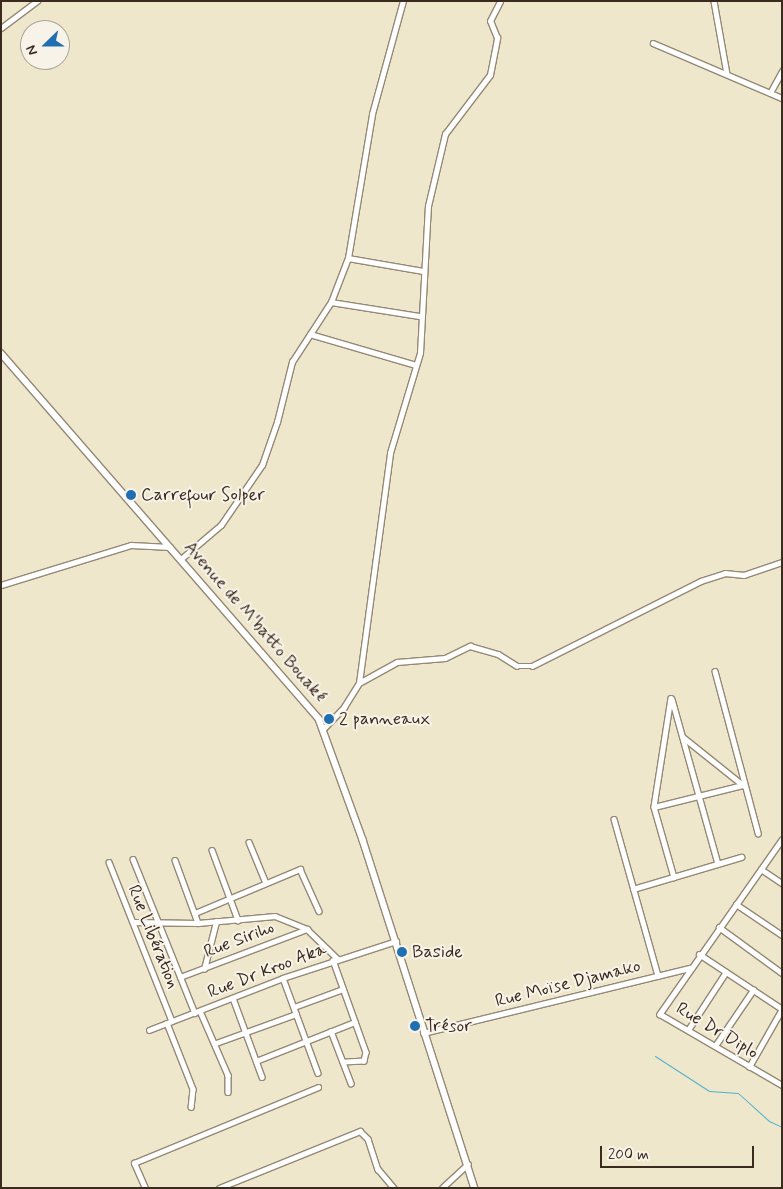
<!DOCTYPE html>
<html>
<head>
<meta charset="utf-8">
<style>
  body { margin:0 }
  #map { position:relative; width:783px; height:1189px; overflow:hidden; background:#efe7cc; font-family:Mynerve,sans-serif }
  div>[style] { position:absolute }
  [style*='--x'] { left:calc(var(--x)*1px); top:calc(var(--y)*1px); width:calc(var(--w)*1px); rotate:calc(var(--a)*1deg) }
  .stream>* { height:1px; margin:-0.5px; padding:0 0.5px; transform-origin:0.5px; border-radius:0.5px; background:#4fb2ce }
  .roads { filter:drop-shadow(1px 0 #958875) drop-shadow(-1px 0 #958875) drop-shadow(0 1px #958875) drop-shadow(0 -1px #958875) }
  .minor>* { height:4.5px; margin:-2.25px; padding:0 2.25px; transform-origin:2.25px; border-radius:2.25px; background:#fff }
  .tertiary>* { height:5.5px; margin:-2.75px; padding:0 2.75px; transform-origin:2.75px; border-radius:2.75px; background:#fff }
  .dots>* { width:14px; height:14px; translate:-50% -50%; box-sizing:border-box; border:2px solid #f7f3e8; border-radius:50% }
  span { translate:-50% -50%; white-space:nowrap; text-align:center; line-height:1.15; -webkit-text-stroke:4px #f7f3e8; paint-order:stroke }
  .poi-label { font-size:18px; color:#3b2a1e }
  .left { translate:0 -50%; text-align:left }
  .street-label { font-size:18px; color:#3b2a1e }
  .frame { position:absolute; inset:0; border:2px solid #3b2a1e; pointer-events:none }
  .north { position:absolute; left:20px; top:20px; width:50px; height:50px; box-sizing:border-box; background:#f7f3e8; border:1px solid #aca397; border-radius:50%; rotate:248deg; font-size:14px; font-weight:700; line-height:20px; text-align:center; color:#3b2a1e }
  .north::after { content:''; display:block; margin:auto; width:18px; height:22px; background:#1f6fb2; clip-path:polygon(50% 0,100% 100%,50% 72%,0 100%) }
  .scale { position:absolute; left:600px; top:1146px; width:154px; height:22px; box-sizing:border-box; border:2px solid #3b2a1e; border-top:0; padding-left:6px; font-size:15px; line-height:18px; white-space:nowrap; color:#3b2a1e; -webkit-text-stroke:4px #f7f3e8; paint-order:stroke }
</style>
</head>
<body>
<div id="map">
  <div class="stream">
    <i style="--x:655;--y:1056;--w:64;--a:32.9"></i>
    <i style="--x:709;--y:1091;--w:29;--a:4"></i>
    <i style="--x:738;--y:1093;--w:42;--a:42.1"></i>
    <i style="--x:769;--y:1121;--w:14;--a:25"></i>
  </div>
  <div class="roads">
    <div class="minor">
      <i style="--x:714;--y:1;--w:74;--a:79.9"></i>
      <i style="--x:1;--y:28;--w:45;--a:-36.9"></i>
      <i style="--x:653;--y:43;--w:140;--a:23.1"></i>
      <i style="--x:770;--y:93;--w:25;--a:-61"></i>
      <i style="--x:348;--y:258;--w:76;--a:9.8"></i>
      <i style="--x:331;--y:302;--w:89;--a:9"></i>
      <i style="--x:310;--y:334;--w:110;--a:16.3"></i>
      <i style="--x:181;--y:559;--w:52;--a:-40.4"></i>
      <i style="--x:221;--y:525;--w:73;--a:-55.7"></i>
      <i style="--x:262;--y:465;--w:46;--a:-70.8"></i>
      <i style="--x:277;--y:422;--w:62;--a:-76"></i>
      <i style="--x:292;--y:362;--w:72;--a:-57"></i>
      <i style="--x:331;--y:302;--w:47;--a:-68.9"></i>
      <i style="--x:348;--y:258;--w:146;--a:-80.5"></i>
      <i style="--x:372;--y:114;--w:117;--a:-74.7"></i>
      <i style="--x:1;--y:585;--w:136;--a:-17.1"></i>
      <i style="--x:131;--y:545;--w:39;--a:3"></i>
      <i style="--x:715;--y:671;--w:168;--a:75.1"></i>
      <i style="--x:359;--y:683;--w:43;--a:-28.9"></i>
      <i style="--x:397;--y:662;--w:48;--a:-4.8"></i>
      <i style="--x:445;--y:658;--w:28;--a:-26"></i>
      <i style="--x:470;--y:646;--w:29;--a:16"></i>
      <i style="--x:498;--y:654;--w:22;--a:32"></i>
      <i style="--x:517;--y:666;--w:15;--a:0"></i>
      <i style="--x:532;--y:666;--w:189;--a:-26.7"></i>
      <i style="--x:701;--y:581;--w:25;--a:-18"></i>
      <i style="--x:725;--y:573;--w:19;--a:6"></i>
      <i style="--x:744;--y:575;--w:40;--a:-18.9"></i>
      <i style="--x:671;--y:698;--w:110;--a:98.9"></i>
      <i style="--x:654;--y:807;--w:73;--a:74.1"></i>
      <i style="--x:672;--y:699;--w:171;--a:74.4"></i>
      <i style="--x:324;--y:728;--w:29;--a:-46"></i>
      <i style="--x:344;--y:707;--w:28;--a:-58"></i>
      <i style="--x:359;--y:683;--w:232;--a:-82.3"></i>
      <i style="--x:390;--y:453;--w:104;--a:-73.3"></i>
      <i style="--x:420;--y:353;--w:147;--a:-86.9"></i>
      <i style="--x:428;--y:206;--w:74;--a:-76.7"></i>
      <i style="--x:445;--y:134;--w:74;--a:-52.7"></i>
      <i style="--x:490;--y:75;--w:38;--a:-79"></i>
      <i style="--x:497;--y:38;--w:18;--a:-112"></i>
      <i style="--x:490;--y:21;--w:22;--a:-63"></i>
      <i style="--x:683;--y:737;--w:77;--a:38.7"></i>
      <i style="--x:654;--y:807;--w:92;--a:-13.9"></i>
      <i style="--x:614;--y:819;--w:163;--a:74.3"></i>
      <i style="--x:782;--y:840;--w:213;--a:125"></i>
      <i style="--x:660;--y:1014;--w:141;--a:30.2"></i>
      <i style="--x:249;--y:842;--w:44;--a:67.5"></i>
      <i style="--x:212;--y:850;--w:75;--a:69.6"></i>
      <i style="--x:133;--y:859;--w:166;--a:68.1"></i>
      <i style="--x:175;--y:860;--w:67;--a:69.9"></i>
      <i style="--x:109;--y:862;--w:171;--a:68.4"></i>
      <i style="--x:761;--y:869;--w:25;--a:34"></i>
      <i style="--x:633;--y:889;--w:113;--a:-16.5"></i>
      <i style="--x:736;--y:904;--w:55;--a:34"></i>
      <i style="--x:195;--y:913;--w:114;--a:-22.7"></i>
      <i style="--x:300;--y:869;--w:46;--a:65.7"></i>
      <i style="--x:133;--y:922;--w:65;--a:0.9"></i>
      <i style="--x:198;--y:923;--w:77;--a:-5.2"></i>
      <i style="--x:275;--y:916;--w:35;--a:22"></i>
      <i style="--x:307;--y:929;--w:43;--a:44.1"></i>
      <i style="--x:719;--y:927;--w:78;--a:36.1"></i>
      <i style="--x:699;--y:954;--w:100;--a:33.5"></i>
      <i style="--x:333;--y:960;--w:98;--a:70.3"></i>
      <i style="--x:366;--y:1052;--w:9;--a:103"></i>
      <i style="--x:364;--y:1061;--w:21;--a:177"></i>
      <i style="--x:204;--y:969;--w:49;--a:-75.7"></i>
      <i style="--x:180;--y:977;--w:136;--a:-20.7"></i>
      <i style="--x:283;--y:978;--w:101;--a:69.8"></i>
      <i style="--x:233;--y:998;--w:84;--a:69.8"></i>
      <i style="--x:294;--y:1007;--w:52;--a:-20.2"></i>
      <i style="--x:200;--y:1011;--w:70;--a:66.4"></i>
      <i style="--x:228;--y:1075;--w:17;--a:90"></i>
      <i style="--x:167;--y:1023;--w:71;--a:68.5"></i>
      <i style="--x:193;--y:1089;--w:18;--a:96"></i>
      <i style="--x:149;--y:1030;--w:144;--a:-21.2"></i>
      <i style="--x:283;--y:978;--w:119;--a:-18.1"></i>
      <i style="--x:688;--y:1030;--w:69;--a:-56.8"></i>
      <i style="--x:331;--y:1031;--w:56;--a:69"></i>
      <i style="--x:423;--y:1033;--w:275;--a:-13.7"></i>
      <i style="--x:216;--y:1043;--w:85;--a:-19.9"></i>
      <i style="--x:715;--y:1046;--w:68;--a:-55.8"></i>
      <i style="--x:256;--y:1061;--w:106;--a:-21.5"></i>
      <i style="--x:749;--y:1067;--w:67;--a:-60.4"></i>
      <i style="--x:145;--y:1188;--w:27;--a:-114"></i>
      <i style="--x:134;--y:1163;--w:199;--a:-22.4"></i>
      <i style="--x:219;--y:1188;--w:152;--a:-22"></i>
      <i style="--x:360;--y:1131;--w:11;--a:45"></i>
      <i style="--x:368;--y:1139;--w:32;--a:72"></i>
      <i style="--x:378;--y:1169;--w:25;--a:50"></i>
      <i style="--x:442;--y:1188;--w:35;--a:-43"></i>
    </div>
    <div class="tertiary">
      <i style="--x:1;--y:353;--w:485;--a:49"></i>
      <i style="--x:319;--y:719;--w:129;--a:70"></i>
      <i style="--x:363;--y:840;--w:366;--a:72.2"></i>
    </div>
  </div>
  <div class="dots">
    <i style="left:131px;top:495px;background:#1f6fb2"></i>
    <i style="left:329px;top:719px;background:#1f6fb2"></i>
    <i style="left:402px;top:952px;background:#1f6fb2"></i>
    <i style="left:415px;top:1026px;background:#1f6fb2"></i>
  </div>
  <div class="poi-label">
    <span class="left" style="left:141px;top:495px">Carrefour Solper</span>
    <span class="left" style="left:339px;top:719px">2 panneaux</span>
    <span class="left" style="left:412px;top:952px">Baside</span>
    <span class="left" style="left:425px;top:1026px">Trésor</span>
  </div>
  <div class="street-label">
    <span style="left:255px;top:622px;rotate:49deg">Avenue de M'batto Bouaké</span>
    <span style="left:153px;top:937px;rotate:68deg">Rue Libération</span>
    <span style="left:239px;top:940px;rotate:-21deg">Rue Siriho</span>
    <span style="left:267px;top:971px;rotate:-21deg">Rue Dr Kroo Aka</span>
    <span style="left:568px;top:984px;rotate:-14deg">Rue Moïse Djamako</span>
    <span style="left:717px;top:1031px;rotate:31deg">Rue Dr Diplo</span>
  </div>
  <div class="frame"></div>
  <div class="north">N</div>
  <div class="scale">200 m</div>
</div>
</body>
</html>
